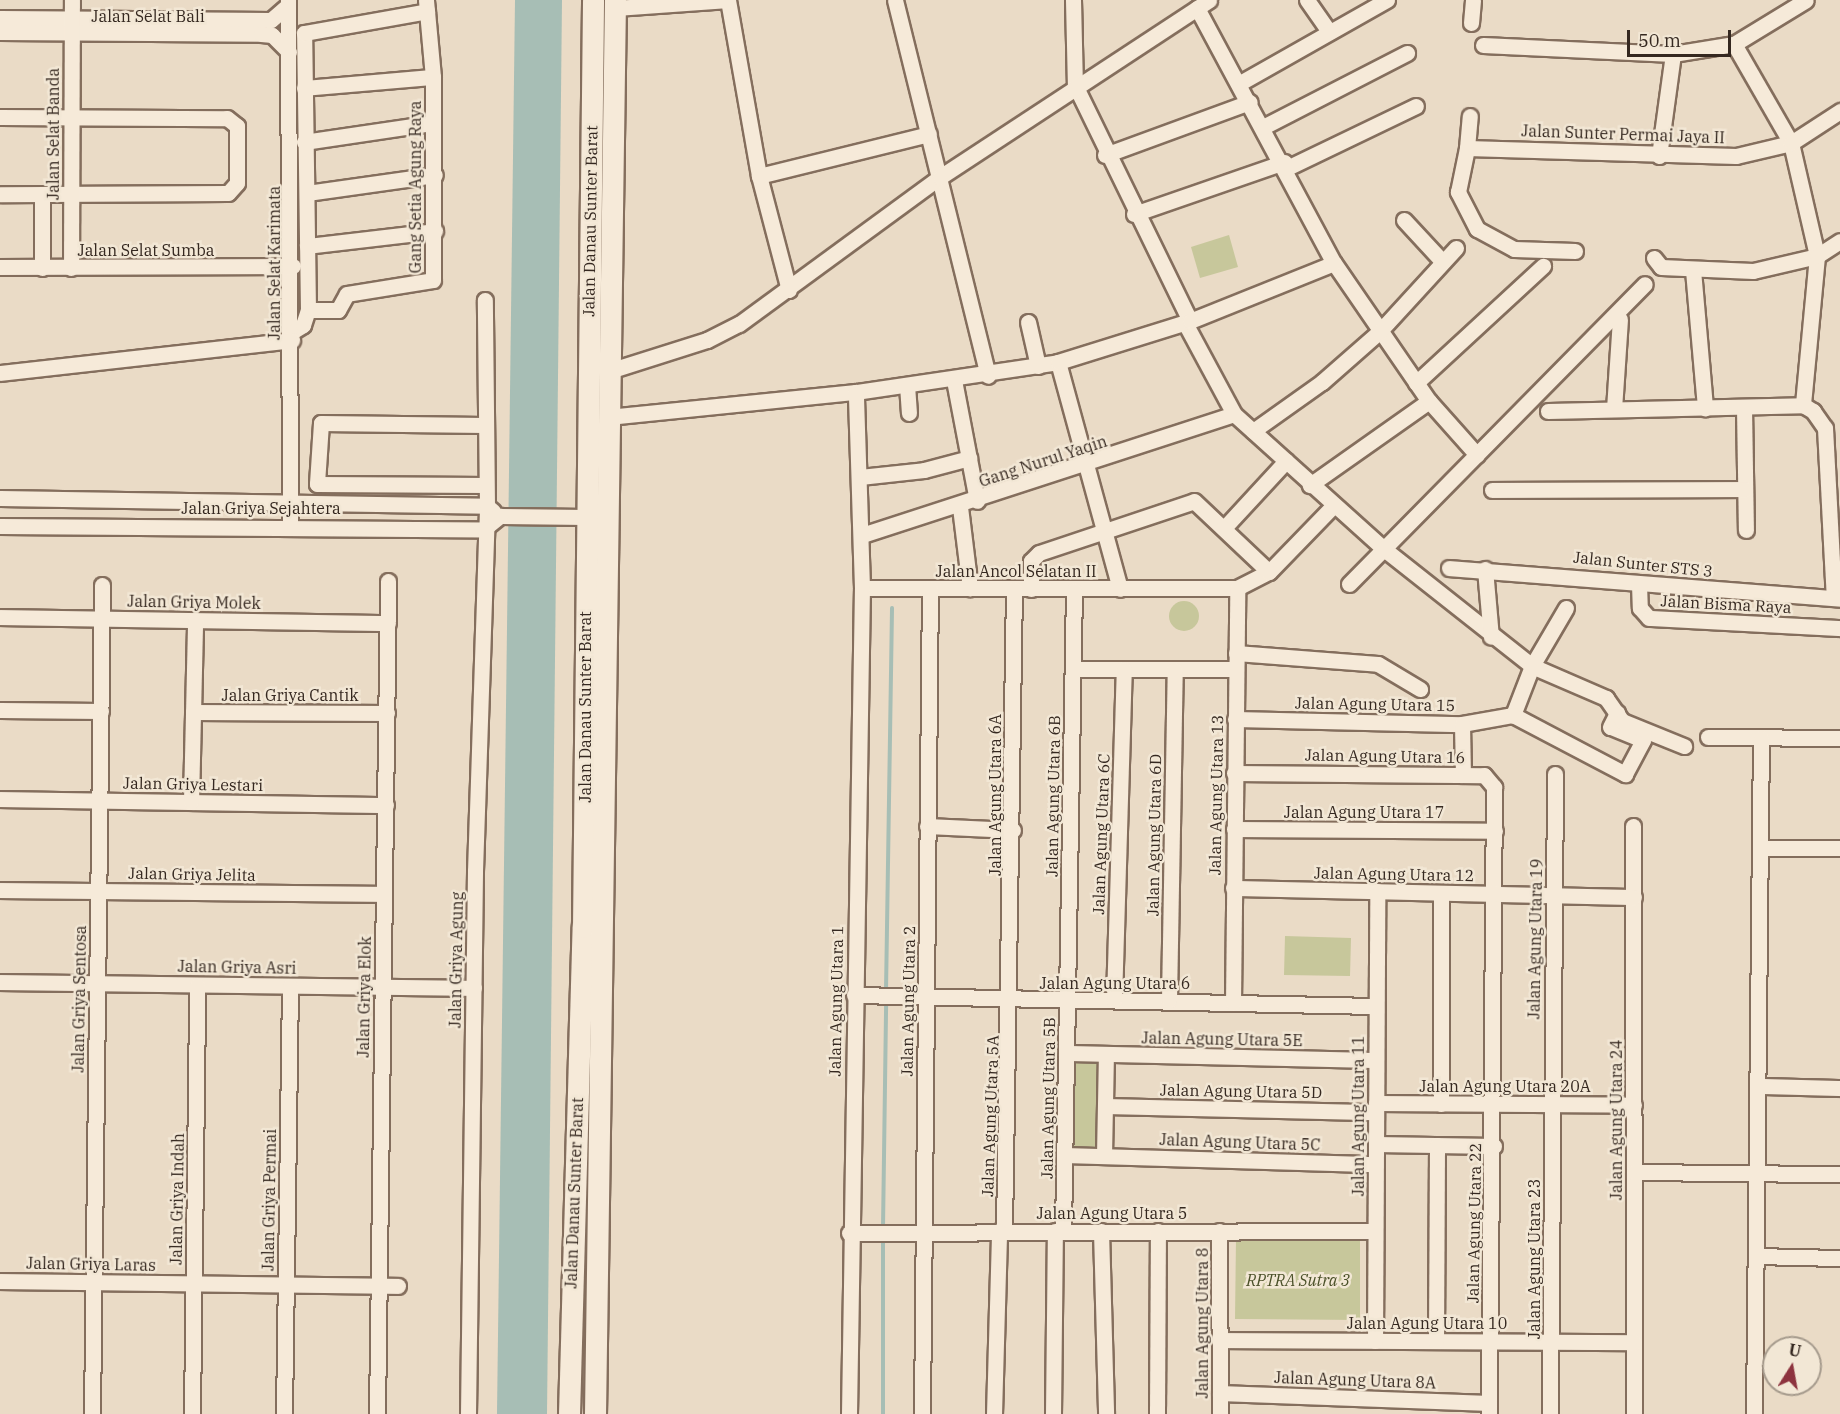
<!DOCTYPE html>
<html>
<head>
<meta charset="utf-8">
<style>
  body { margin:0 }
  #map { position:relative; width:1840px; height:1414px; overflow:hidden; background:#eadbc6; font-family:"IBM Plex Serif",serif }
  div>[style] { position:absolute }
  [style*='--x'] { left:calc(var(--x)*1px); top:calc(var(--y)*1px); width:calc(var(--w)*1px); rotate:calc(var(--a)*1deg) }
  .green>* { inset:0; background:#c7c79b }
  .round { border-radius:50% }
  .water>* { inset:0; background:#a7beb5 }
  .stream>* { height:4px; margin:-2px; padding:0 2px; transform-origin:2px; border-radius:2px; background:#a7beb5 }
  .roads { filter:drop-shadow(2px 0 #846e5d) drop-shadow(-2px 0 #846e5d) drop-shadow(0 2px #846e5d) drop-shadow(0 -2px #846e5d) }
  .minor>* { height:15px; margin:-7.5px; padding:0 7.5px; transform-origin:7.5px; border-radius:7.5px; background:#f6ead9 }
  .secondary>* { height:21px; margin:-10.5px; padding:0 10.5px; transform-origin:10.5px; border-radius:10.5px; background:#f6ead9 }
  span { translate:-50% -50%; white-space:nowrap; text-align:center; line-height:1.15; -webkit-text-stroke:5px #f2e7d5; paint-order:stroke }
  .street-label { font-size:16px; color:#352820 }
  .park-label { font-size:16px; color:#4a5028; font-style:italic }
  .north { position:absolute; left:1762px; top:1336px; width:60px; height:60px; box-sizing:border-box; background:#f2e7d5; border:2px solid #a69b8d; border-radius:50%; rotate:11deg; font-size:16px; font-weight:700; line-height:24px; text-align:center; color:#352820 }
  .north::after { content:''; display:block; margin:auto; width:21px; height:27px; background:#8d333e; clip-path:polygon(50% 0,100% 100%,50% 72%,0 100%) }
  .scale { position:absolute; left:1627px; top:30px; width:104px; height:27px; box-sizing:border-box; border:3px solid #352820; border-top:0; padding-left:8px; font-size:18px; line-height:21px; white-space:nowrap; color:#352820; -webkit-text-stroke:4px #f2e7d5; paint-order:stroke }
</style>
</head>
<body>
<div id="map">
  <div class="green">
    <i style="clip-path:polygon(1229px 235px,1238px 267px,1200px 278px,1191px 247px)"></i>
    <i class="round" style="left:1169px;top:601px;width:30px;height:30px"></i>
    <i style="clip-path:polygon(1285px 936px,1351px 938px,1350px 976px,1284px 975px)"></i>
    <i style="clip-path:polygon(1070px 1062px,1101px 1063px,1100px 1151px,1069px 1150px)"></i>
    <i style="clip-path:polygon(1236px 1239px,1360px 1241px,1360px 1320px,1235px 1319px)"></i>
  </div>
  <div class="water">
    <i style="clip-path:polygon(515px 0,562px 0,547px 1414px,497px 1414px)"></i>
  </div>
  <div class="stream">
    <i style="--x:886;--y:991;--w:383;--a:-89.1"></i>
    <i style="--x:883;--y:1228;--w:229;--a:-89.2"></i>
    <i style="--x:883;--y:1236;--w:178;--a:90"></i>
  </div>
  <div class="roads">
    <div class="minor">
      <i style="--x:288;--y:0;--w:525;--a:89.78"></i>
      <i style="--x:728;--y:0;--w:179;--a:80"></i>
      <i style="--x:895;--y:0;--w:387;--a:76.1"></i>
      <i style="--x:1073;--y:0;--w:85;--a:88.7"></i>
      <i style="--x:1075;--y:85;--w:263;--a:64"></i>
      <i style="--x:1307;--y:0;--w:39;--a:55"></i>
      <i style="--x:616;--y:8;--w:112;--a:-4.1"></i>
      <i style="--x:1197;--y:8;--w:289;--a:61.8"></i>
      <i style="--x:1334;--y:263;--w:168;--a:55.5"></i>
      <i style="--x:1429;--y:401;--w:146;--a:144.8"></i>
      <i style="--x:0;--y:18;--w:271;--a:0.4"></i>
      <i style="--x:271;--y:20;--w:21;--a:-41"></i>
      <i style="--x:1471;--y:23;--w:23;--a:-85"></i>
      <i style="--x:0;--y:32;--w:261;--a:0.4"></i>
      <i style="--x:261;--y:34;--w:11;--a:5"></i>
      <i style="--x:272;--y:35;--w:24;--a:45"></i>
      <i style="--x:1734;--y:44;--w:114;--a:60.1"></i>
      <i style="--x:1791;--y:143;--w:116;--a:77"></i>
      <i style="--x:1817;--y:256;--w:150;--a:95.4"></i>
      <i style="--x:1483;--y:45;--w:190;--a:2.7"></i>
      <i style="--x:1673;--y:54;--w:62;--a:-9.3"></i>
      <i style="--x:1734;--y:44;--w:84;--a:-31.4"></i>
      <i style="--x:1240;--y:83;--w:169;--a:-29.5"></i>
      <i style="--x:304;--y:88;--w:129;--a:-4.9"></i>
      <i style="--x:0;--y:117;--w:227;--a:0.3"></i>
      <i style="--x:227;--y:118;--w:13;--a:39"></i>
      <i style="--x:237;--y:126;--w:57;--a:90"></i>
      <i style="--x:237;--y:183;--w:13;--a:132"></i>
      <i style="--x:228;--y:193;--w:228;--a:179.7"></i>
      <i style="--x:1263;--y:127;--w:162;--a:-27.2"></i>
      <i style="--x:304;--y:142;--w:129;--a:-8.4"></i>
      <i style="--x:1467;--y:148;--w:32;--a:-85"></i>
      <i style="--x:1105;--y:155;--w:154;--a:-20.1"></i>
      <i style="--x:1659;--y:156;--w:103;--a:-82.2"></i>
      <i style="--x:1287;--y:168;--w:143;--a:-25.7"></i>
      <i style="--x:307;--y:193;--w:129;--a:-8"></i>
      <i style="--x:42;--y:194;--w:74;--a:90"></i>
      <i style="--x:1134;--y:214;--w:159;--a:-19.1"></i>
      <i style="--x:1404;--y:220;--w:56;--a:47.2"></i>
      <i style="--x:307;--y:246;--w:129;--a:-6.7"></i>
      <i style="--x:1575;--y:251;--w:61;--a:-178.1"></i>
      <i style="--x:1514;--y:249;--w:42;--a:-151.6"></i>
      <i style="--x:1477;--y:229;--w:42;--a:-117.2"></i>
      <i style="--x:1458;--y:192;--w:45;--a:-78.4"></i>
      <i style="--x:1467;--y:148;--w:269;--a:1.7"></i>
      <i style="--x:1736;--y:156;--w:57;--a:-13.3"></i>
      <i style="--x:1791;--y:143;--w:59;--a:-33.1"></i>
      <i style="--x:1654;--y:258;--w:11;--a:52"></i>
      <i style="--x:1661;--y:267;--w:92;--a:2.5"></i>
      <i style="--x:1753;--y:271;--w:66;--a:-13.2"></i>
      <i style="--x:1817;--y:256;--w:27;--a:-33"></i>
      <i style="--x:0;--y:267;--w:293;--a:-0.2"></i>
      <i style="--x:71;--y:268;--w:268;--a:-89.8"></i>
      <i style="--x:1693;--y:270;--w:139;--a:85"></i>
      <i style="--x:789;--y:290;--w:118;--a:-104.7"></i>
      <i style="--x:759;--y:176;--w:175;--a:-13.9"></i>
      <i style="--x:308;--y:310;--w:277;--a:-90.8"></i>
      <i style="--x:304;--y:33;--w:125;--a:-10.1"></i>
      <i style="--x:1028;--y:322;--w:45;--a:77.2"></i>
      <i style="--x:1185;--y:323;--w:103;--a:61.7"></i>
      <i style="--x:1234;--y:414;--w:202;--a:42"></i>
      <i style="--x:1384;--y:549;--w:189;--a:38.3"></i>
      <i style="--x:1532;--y:666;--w:53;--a:111.2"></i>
      <i style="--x:1513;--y:715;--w:127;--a:27.8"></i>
      <i style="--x:1625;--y:774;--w:38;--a:-62"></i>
      <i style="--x:1643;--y:740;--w:35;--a:-158"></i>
      <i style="--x:1610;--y:727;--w:16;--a:-63"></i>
      <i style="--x:292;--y:332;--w:13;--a:-32"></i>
      <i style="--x:303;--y:325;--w:16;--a:-72"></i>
      <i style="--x:308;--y:310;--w:30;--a:0"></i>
      <i style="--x:338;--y:310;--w:18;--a:-61"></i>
      <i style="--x:347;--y:294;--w:87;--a:-9.2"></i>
      <i style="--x:433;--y:280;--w:203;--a:-90"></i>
      <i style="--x:433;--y:77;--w:77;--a:-95.2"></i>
      <i style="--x:1058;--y:362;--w:235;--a:74.7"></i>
      <i style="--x:609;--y:371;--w:103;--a:-17.6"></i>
      <i style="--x:707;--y:340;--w:36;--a:-27"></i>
      <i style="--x:739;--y:324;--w:249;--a:-36.2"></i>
      <i style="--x:940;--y:177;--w:322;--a:-33.3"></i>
      <i style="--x:0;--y:373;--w:294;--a:-6.4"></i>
      <i style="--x:954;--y:380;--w:123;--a:79.2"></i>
      <i style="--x:1416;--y:383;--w:173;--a:-42.7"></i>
      <i style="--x:907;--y:385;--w:28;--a:86"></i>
      <i style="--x:1429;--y:401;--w:72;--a:48.4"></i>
      <i style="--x:1744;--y:407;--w:123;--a:89.1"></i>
      <i style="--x:1614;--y:409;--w:90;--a:-86.2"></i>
      <i style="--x:1548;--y:411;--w:255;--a:-1.3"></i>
      <i style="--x:1803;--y:405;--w:12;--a:31"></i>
      <i style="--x:1813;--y:411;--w:21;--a:55"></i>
      <i style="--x:1825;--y:428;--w:170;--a:87"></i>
      <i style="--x:608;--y:417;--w:249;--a:-5.8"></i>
      <i style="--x:856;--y:392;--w:204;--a:-8.4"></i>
      <i style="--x:1058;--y:362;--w:138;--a:-17.3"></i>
      <i style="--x:1190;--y:321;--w:155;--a:-21.9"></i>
      <i style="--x:484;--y:425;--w:163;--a:-179.3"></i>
      <i style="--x:321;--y:423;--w:61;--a:93.8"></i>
      <i style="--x:317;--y:484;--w:169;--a:0.3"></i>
      <i style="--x:1253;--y:431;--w:85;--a:-35.4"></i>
      <i style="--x:1322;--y:382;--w:76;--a:-41.3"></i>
      <i style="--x:1379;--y:332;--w:114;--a:-47.5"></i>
      <i style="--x:860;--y:477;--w:64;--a:-6.2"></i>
      <i style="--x:924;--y:470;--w:47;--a:-14.9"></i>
      <i style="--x:1492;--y:490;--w:253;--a:-0.2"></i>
      <i style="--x:0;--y:498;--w:487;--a:0.9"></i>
      <i style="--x:487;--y:506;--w:8;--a:40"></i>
      <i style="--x:960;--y:507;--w:82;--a:83"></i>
      <i style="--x:500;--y:516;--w:86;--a:0.7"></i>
      <i style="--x:0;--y:526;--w:484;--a:0.4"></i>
      <i style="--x:484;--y:529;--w:21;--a:-39"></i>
      <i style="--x:1225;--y:527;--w:90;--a:-47.3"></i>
      <i style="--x:862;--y:535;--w:391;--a:-18"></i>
      <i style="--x:1449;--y:568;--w:392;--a:4.5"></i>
      <i style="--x:1485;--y:569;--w:68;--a:85"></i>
      <i style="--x:1349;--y:584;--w:421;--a:-45.4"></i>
      <i style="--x:1639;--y:584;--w:24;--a:88"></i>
      <i style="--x:1640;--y:608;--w:13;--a:48"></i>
      <i style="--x:1649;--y:618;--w:191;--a:3"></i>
      <i style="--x:862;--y:588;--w:375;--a:0"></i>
      <i style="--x:1237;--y:588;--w:36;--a:-27"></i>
      <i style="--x:1269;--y:572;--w:93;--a:-45.9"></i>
      <i style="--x:1031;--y:589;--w:28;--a:-90"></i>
      <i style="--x:1031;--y:561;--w:11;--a:-45"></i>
      <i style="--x:1039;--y:553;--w:163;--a:-18.5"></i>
      <i style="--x:1194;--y:501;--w:103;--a:43.4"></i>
      <i style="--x:1566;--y:608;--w:67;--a:120.4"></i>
      <i style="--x:1532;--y:666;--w:81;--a:23.4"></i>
      <i style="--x:1606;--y:698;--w:28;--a:55"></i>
      <i style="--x:1622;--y:721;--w:67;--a:22"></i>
      <i style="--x:0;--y:617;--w:388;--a:0.9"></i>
      <i style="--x:1236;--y:653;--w:142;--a:4.4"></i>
      <i style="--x:1378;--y:664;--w:49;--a:30.8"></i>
      <i style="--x:1074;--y:669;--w:162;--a:0"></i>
      <i style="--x:0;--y:710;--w:101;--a:0.6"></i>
      <i style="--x:193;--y:712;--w:194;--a:0.3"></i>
      <i style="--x:1235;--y:719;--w:227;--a:1.3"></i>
      <i style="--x:1462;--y:724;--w:52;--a:-10"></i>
      <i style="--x:1462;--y:724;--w:51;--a:88.9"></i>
      <i style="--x:1708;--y:737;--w:132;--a:0.4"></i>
      <i style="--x:1234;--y:773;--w:250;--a:0.5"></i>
      <i style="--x:1484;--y:775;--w:16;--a:50"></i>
      <i style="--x:1494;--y:787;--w:627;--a:90.46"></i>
      <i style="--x:0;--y:799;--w:386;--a:0.9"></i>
      <i style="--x:191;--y:802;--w:182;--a:-88.7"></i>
      <i style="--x:927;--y:826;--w:86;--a:2.7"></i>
      <i style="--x:1633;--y:826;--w:588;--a:89.9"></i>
      <i style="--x:1234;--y:829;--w:261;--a:0.4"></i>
      <i style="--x:1761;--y:848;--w:79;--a:0"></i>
      <i style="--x:1233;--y:888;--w:401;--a:1.3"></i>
      <i style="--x:0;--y:890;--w:384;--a:0.6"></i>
      <i style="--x:0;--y:982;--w:474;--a:0.7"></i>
      <i style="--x:854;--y:995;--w:522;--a:1.21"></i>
      <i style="--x:1114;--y:1000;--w:331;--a:-88.3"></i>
      <i style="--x:1169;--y:1000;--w:330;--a:-89"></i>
      <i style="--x:1233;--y:1003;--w:415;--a:-89.4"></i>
      <i style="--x:1066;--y:1053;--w:310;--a:1.3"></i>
      <i style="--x:1761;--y:1086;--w:79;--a:1.5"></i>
      <i style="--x:1376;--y:1103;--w:258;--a:0.4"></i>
      <i style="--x:1441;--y:1104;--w:211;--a:-90"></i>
      <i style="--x:1105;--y:1106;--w:271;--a:1.3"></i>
      <i style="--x:1376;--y:1144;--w:118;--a:1"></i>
      <i style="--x:1064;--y:1155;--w:311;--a:1.7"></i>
      <i style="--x:1104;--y:1156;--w:102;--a:-88.9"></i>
      <i style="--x:1634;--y:1172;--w:206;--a:0.6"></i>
      <i style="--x:1004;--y:1231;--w:642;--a:-89.11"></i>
      <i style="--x:1063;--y:1231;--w:641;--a:-89.02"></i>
      <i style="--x:1101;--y:1231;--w:183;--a:88.4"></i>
      <i style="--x:1219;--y:1231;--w:183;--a:89.7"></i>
      <i style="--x:849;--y:1233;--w:526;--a:-0.22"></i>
      <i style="--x:1756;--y:1256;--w:84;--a:1.4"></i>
      <i style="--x:0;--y:1281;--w:398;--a:0.7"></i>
      <i style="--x:1219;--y:1340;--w:415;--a:0.3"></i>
      <i style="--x:1375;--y:1341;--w:450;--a:-89.7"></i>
      <i style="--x:1436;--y:1341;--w:196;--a:-89.7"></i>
      <i style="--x:1220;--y:1393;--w:269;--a:2.1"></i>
      <i style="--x:92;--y:1414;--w:829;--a:-89.31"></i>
      <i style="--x:192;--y:1414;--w:429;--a:-89.3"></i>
      <i style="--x:284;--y:1414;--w:428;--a:-89.2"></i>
      <i style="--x:377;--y:1414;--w:833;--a:-89.24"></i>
      <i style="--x:468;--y:1414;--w:543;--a:-89.26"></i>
      <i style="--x:475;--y:871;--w:365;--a:-88.1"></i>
      <i style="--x:487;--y:506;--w:206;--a:-90.6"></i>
      <i style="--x:849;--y:1414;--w:826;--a:-89.1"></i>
      <i style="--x:862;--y:588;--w:196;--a:-91.8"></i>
      <i style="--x:922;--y:1414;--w:826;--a:-89.45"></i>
      <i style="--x:994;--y:1414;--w:183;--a:-88.4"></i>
      <i style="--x:1053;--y:1414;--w:183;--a:-89.4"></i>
      <i style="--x:1157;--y:1414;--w:183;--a:-89.7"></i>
      <i style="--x:1550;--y:1414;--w:640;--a:-89.55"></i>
      <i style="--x:1754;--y:1414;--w:676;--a:-89.41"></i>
    </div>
    <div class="secondary">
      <i style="--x:569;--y:1414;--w:487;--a:-88.4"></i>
      <i style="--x:583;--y:927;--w:927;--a:-89.38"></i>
      <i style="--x:595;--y:1414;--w:1414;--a:-89.19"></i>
    </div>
  </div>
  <div class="street-label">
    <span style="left:148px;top:16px">Jalan Selat Bali</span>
    <span style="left:53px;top:134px;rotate:-90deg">Jalan Selat Banda</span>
    <span style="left:1623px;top:134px;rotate:2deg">Jalan Sunter Permai Jaya II</span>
    <span style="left:415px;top:187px;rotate:-90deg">Gang Setia Agung Raya</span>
    <span style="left:590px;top:221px;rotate:-89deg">Jalan Danau Sunter Barat</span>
    <span style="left:146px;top:250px">Jalan Selat Sumba</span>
    <span style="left:274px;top:263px;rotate:-90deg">Jalan Selat Karimata</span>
    <span style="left:1043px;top:461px;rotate:-18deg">Gang Nurul Yaqin</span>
    <span style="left:261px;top:508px">Jalan Griya Sejahtera</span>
    <span style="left:1643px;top:564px;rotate:6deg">Jalan Sunter STS 3</span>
    <span style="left:1016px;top:571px">Jalan Ancol Selatan II</span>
    <span style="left:194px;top:602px;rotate:1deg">Jalan Griya Molek</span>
    <span style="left:1726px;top:604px;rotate:3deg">Jalan Bisma Raya</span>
    <span style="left:290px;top:695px">Jalan Griya Cantik</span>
    <span style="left:1375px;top:704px;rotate:1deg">Jalan Agung Utara 15</span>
    <span style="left:585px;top:707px;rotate:-90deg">Jalan Danau Sunter Barat</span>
    <span style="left:1385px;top:756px;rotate:1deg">Jalan Agung Utara 16</span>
    <span style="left:193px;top:784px;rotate:1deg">Jalan Griya Lestari</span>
    <span style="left:995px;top:795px;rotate:-90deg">Jalan Agung Utara 6A</span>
    <span style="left:1216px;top:795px;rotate:-89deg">Jalan Agung Utara 13</span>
    <span style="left:1053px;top:796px;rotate:-89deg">Jalan Agung Utara 6B</span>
    <span style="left:1364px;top:812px">Jalan Agung Utara 17</span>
    <span style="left:1101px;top:834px;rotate:-88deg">Jalan Agung Utara 6C</span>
    <span style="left:1154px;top:835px;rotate:-89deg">Jalan Agung Utara 6D</span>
    <span style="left:192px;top:874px;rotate:1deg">Jalan Griya Jelita</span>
    <span style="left:1394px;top:874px;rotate:1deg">Jalan Agung Utara 12</span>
    <span style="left:1535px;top:939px;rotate:-89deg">Jalan Agung Utara 19</span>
    <span style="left:456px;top:960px;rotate:-89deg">Jalan Griya Agung</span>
    <span style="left:237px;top:967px;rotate:1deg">Jalan Griya Asri</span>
    <span style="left:1115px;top:983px">Jalan Agung Utara 6</span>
    <span style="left:364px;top:997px;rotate:-89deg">Jalan Griya Elok</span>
    <span style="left:79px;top:999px;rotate:-89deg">Jalan Griya Sentosa</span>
    <span style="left:836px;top:1001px;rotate:-89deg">Jalan Agung Utara 1</span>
    <span style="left:908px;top:1001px;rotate:-89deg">Jalan Agung Utara 2</span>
    <span style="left:1222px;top:1039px;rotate:1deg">Jalan Agung Utara 5E</span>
    <span style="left:1505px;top:1086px">Jalan Agung Utara 20A</span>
    <span style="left:1241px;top:1091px;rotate:1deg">Jalan Agung Utara 5D</span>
    <span style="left:1048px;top:1098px;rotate:-89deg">Jalan Agung Utara 5B</span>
    <span style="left:990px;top:1116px;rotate:-88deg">Jalan Agung Utara 5A</span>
    <span style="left:1358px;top:1116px;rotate:-90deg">Jalan Agung Utara 11</span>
    <span style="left:1616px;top:1120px;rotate:-90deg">Jalan Agung Utara 24</span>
    <span style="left:1240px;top:1142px;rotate:2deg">Jalan Agung Utara 5C</span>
    <span style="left:574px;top:1193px;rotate:-88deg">Jalan Danau Sunter Barat</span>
    <span style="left:177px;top:1199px;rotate:-89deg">Jalan Griya Indah</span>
    <span style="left:269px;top:1200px;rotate:-89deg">Jalan Griya Permai</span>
    <span style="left:1112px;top:1213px">Jalan Agung Utara 5</span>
    <span style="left:1474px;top:1223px;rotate:-89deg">Jalan Agung Utara 22</span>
    <span style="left:1534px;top:1259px;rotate:-90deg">Jalan Agung Utara 23</span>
    <span style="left:91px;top:1264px;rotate:1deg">Jalan Griya Laras</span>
    <span style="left:1202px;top:1323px;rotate:-90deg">Jalan Agung Utara 8</span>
    <span style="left:1427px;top:1323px">Jalan Agung Utara 10</span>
    <span style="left:1355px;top:1380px;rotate:2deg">Jalan Agung Utara 8A</span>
  </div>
  <div class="park-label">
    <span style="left:1298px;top:1280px">RPTRA Sutra 3</span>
  </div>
  <div class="north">U</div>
  <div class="scale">50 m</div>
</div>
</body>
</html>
